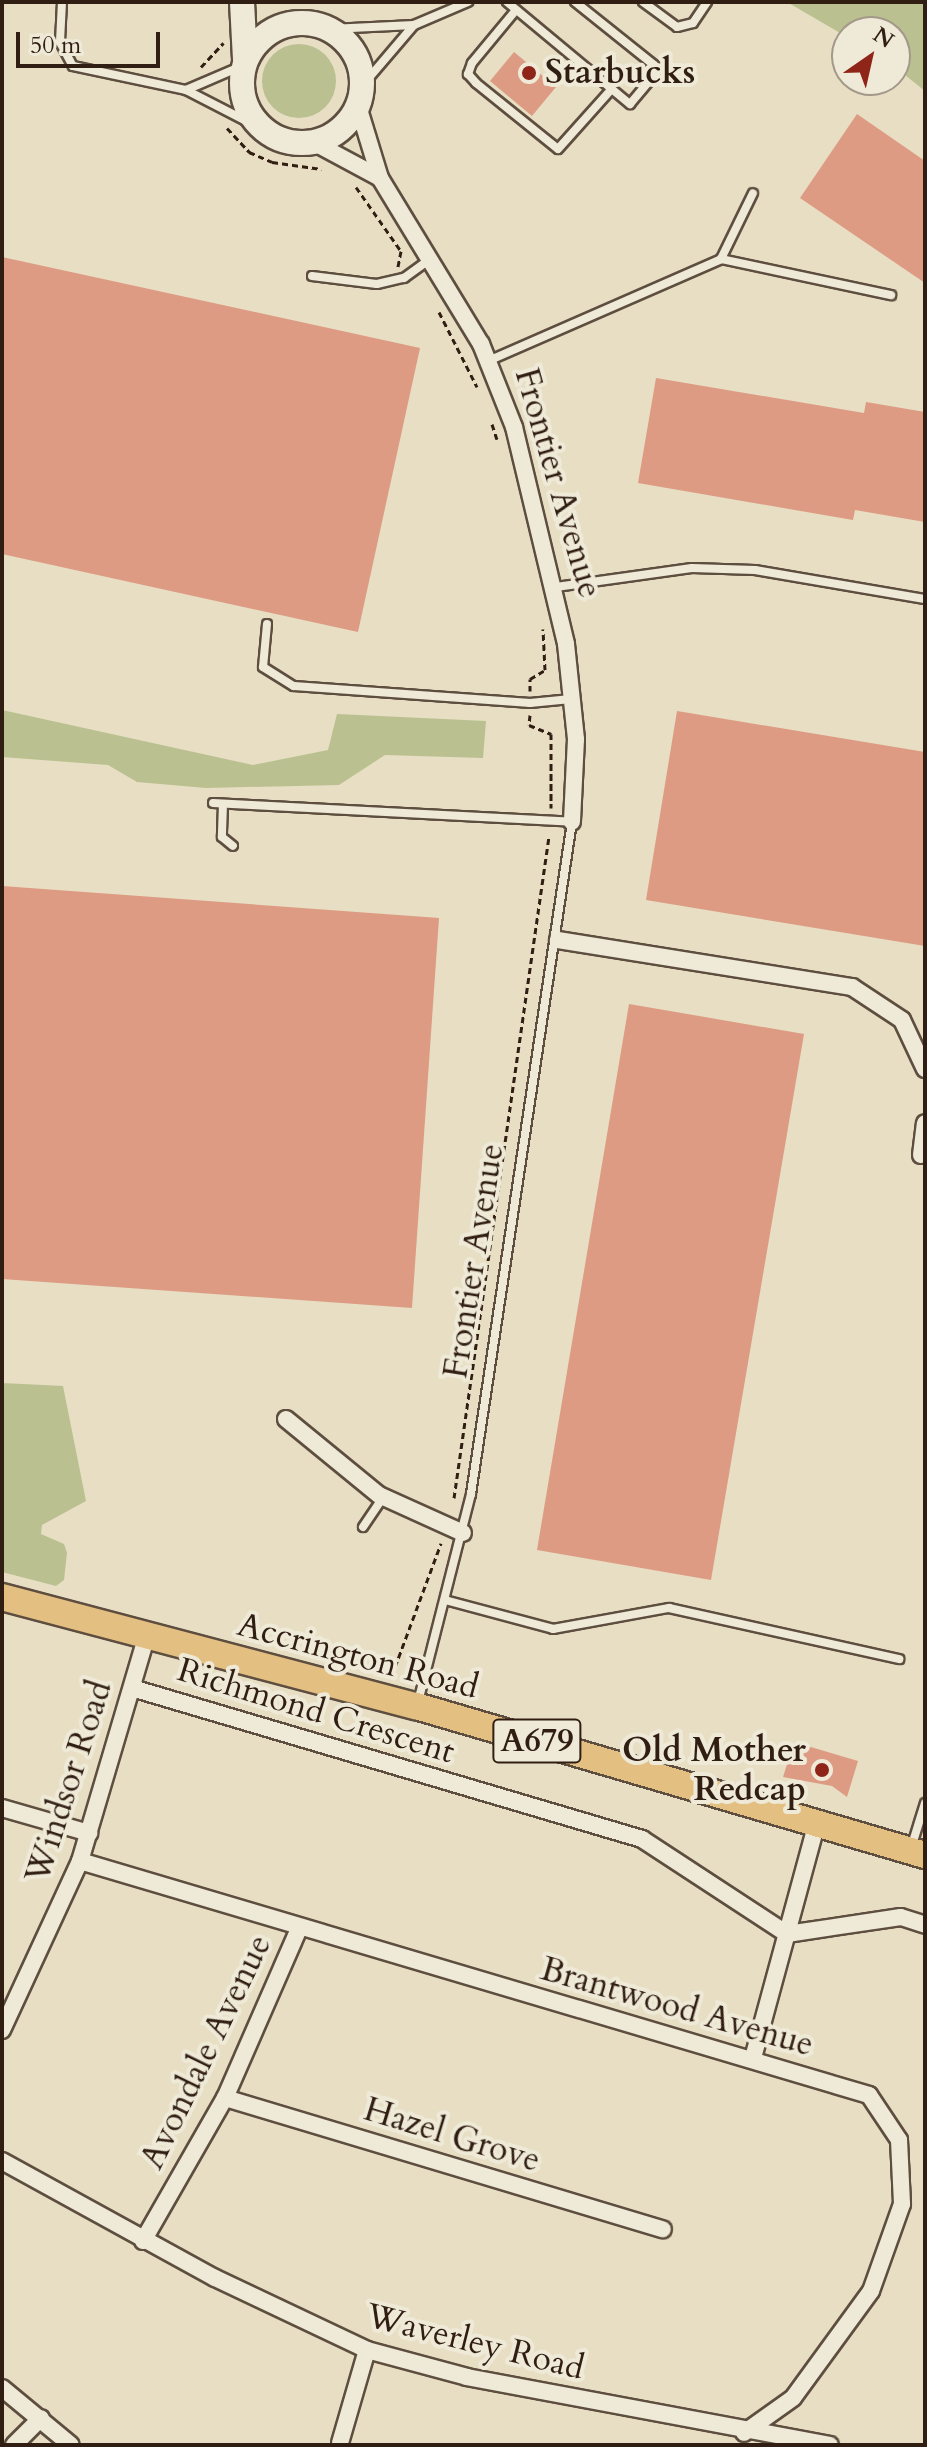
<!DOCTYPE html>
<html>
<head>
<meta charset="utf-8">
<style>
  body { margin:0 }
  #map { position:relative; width:927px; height:2447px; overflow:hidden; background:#e7dec3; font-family:Cardo,serif }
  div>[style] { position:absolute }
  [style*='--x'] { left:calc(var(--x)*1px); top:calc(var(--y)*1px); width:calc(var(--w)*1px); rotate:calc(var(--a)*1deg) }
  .green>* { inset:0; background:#bac090 }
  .round { border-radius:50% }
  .building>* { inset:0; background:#dd9b83 }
  .path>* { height:3px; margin-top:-1.5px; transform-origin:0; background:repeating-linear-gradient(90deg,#311e13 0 6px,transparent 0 10px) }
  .roads { filter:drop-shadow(2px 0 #5e4e3f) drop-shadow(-2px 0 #5e4e3f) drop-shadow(0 2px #5e4e3f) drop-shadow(0 -2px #5e4e3f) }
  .lane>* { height:8px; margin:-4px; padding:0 4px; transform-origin:4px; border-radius:4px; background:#efead8 }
  .street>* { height:16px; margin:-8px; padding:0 8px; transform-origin:8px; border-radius:8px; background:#efead8 }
  .secondary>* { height:24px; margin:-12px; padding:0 12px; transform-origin:12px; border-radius:12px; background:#efead8 }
  .secondary>.ring { margin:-12px; padding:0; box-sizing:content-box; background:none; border:24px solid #efead8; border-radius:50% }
  .primary>* { height:26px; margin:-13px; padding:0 13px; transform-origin:13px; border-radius:13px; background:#e4bf82 }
  .dots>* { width:22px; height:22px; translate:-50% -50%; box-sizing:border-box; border:4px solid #efead8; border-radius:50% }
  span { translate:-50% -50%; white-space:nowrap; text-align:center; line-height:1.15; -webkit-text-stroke:8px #efead8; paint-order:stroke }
  .shield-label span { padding:2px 6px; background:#efead8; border:2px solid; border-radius:6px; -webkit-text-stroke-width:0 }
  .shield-label { font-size:32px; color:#311e13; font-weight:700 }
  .poi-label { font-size:34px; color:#311e13; font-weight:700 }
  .left { translate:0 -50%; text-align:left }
  .right { translate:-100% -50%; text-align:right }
  .street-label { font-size:34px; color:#311e13 }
  .frame { position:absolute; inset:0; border:4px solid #311e13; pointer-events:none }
  .north { position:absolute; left:831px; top:16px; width:80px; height:80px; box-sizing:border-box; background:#efead8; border:2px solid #a39889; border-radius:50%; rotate:34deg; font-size:22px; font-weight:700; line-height:32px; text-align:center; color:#311e13 }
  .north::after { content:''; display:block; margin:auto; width:28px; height:36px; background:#8f2418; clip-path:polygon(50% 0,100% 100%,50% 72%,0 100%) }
  .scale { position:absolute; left:16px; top:32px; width:144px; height:36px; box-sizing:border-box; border:4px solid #311e13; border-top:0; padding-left:10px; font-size:24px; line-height:28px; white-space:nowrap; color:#311e13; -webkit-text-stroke:6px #efead8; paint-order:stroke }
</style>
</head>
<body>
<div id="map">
  <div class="green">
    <i style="clip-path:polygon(787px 2px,925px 2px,925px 91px,895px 67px,895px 32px,847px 37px)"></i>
    <i class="round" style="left:262px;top:44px;width:74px;height:74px"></i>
    <i style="clip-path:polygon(2px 710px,253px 765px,328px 750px,337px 714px,486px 721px,483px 758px,385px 755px,339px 785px,206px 788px,137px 782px,108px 765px,2px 757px)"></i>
    <i style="clip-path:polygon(2px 1383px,63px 1386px,86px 1501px,42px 1525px,41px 1534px,64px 1544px,67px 1553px,64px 1580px,56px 1586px,2px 1572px)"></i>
  </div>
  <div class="building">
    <i style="clip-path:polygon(514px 52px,556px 87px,532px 116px,490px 81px)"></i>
    <i style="clip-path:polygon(857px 114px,925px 161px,925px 283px,800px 198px)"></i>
    <i style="clip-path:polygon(2px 257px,420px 348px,358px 632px,2px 554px)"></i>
    <i style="clip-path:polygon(656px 378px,864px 413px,866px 402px,925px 412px,925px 522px,855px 510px,853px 520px,638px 483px)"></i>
    <i style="clip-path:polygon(677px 711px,925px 752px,925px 946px,646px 900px)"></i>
    <i style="clip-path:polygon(2px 886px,439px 918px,412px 1308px,2px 1279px)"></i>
    <i style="clip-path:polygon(629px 1004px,804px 1034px,711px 1580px,537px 1550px)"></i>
    <i style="clip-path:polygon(794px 1742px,858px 1761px,847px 1797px,832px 1786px,783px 1777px)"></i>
  </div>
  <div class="path">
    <i style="--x:201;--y:67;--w:33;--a:-47"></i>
    <i style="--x:227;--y:128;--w:33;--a:47"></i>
    <i style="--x:249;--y:152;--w:25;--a:23"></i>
    <i style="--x:272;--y:162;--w:50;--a:8"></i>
    <i style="--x:356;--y:187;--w:78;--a:54.9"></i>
    <i style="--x:401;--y:251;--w:16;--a:101"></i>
    <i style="--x:439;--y:312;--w:84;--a:63.1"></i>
    <i style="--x:492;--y:424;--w:16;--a:72"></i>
    <i style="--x:530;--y:691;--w:12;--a:-90"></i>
    <i style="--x:530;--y:679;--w:17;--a:-31"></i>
    <i style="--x:545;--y:670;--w:41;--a:-92.8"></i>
    <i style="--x:530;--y:715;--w:10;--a:96"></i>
    <i style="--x:529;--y:725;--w:24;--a:22"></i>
    <i style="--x:551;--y:734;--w:74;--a:90"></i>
    <i style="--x:454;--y:1498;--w:669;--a:-81.83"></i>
    <i style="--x:386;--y:1673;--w:11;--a:-34"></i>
    <i style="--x:395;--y:1667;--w:132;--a:-69.6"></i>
  </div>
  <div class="roads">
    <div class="lane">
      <i style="--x:62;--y:2;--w:40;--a:92.9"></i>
      <i style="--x:60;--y:42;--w:27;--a:62"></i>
      <i style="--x:73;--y:66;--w:116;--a:12"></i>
      <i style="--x:186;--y:90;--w:85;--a:27.2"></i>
      <i style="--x:507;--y:2;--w:160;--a:39.7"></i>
      <i style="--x:630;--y:104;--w:40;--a:-50"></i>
      <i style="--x:656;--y:73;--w:8;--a:-104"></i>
      <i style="--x:654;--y:65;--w:101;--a:-141.4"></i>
      <i style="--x:643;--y:2;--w:42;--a:36.3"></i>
      <i style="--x:677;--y:27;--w:16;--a:-14"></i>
      <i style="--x:693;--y:23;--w:25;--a:-56"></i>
      <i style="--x:516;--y:10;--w:69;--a:129.7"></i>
      <i style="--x:472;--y:63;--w:12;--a:110"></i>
      <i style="--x:468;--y:74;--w:12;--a:48"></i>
      <i style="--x:476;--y:83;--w:105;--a:38.8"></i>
      <i style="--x:558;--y:149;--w:76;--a:-48.2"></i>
      <i style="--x:330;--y:29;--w:84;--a:-2.7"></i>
      <i style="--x:414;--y:25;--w:59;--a:-23.1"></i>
      <i style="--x:362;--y:86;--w:80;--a:-49.6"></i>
      <i style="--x:186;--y:90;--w:63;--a:-23.3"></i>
      <i style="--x:721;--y:259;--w:73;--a:-64.1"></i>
      <i style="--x:312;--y:276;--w:65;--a:7"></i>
      <i style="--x:377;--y:284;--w:28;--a:-13"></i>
      <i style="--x:404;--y:278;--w:32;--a:-36"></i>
      <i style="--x:488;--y:361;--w:254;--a:-23.6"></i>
      <i style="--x:721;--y:259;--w:174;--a:12"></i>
      <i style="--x:556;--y:587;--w:137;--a:-8"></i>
      <i style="--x:692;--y:568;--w:63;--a:1.8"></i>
      <i style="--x:755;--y:570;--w:172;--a:9.7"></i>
      <i style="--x:267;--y:624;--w:43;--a:95.3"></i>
      <i style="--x:263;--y:667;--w:36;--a:32"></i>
      <i style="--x:294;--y:686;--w:237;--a:4.1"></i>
      <i style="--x:530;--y:703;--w:41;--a:-5.6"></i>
      <i style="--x:213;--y:803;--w:360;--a:3"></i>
      <i style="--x:572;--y:822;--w:680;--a:98.55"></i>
      <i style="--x:471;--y:1494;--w:215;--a:104.3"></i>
      <i style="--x:223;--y:804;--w:33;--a:92"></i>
      <i style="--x:222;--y:837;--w:14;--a:39"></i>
      <i style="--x:363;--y:1527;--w:36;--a:-56"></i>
      <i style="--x:445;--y:1600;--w:112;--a:15"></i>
      <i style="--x:553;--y:1629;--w:118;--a:-10.3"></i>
      <i style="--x:669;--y:1608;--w:236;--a:12.5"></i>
      <i style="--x:911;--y:1848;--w:47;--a:-72.7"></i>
    </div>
    <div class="street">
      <i style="--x:358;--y:106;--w:75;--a:73"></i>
      <i style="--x:380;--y:178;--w:194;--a:58.7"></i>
      <i style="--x:481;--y:344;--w:89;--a:68.3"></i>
      <i style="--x:514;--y:427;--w:223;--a:76.5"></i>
      <i style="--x:566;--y:644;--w:96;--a:84"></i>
      <i style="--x:576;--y:739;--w:83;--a:92.8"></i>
      <i style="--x:313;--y:142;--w:76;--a:28.2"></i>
      <i style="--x:558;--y:940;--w:298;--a:9.1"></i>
      <i style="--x:852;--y:987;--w:60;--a:33.4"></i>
      <i style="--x:902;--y:1020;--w:54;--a:64.9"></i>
      <i style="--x:921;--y:1155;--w:32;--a:-83"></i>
      <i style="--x:286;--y:1419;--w:120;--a:39.3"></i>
      <i style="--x:379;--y:1495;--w:92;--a:24.3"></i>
      <i style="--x:132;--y:1688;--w:532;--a:16.49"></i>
      <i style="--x:642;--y:1839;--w:173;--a:33.2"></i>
      <i style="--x:787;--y:1934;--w:115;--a:-8.5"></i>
      <i style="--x:901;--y:1917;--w:25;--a:18"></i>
      <i style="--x:2;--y:1808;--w:91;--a:16"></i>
      <i style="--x:80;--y:1861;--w:823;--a:16.52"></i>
      <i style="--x:869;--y:2095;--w:54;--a:56.3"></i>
      <i style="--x:899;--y:2140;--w:64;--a:87.3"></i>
      <i style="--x:902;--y:2204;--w:92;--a:109.6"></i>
      <i style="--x:871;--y:2291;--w:132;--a:126.1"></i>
      <i style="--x:793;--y:2398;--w:60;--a:144.5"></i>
      <i style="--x:2;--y:2030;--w:186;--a:-65.2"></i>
      <i style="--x:80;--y:1861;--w:233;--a:-73.5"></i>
      <i style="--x:753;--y:2058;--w:245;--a:-74.8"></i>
      <i style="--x:225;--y:2098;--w:457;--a:16.7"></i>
      <i style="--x:2;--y:2161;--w:243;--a:28.8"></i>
      <i style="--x:215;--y:2278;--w:168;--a:25.3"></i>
      <i style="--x:367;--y:2350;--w:104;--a:15.1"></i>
      <i style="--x:467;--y:2377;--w:369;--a:10.6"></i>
      <i style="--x:143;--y:2241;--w:165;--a:-60.2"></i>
      <i style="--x:225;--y:2098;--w:182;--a:-66.4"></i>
      <i style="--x:2;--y:2388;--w:89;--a:39.6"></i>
      <i style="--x:340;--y:2443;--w:97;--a:-73.8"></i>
      <i style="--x:14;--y:2445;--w:38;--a:-45"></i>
    </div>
    <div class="secondary">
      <i style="--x:242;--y:2;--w:58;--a:87"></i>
      <i class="ring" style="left:242px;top:23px;width:96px;height:96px"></i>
    </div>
    <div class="primary">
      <i style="--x:2;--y:1597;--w:428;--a:14.8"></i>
      <i style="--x:416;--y:1706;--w:530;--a:16.32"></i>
    </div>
  </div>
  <div class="dots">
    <i style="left:529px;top:73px;background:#8f2418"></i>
    <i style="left:822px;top:1770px;background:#8f2418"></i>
  </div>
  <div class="shield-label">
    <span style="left:537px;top:1741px">A679</span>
  </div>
  <div class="poi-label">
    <span class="left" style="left:545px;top:73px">Starbucks</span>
    <span class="right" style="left:806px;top:1770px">Old Mother<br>Redcap</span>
  </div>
  <div class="street-label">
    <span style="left:558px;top:483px;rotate:74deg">Frontier Avenue</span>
    <span style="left:474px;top:1261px;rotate:-81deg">Frontier Avenue</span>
    <span style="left:358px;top:1656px;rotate:15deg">Accrington Road</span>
    <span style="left:316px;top:1711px;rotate:17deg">Richmond Crescent</span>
    <span style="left:69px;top:1782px;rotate:-72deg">Windsor Road</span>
    <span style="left:677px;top:2007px;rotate:16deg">Brantwood Avenue</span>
    <span style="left:206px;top:2052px;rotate:-64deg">Avondale Avenue</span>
    <span style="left:452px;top:2135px;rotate:17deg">Hazel Grove</span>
    <span style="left:475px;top:2342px;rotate:14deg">Waverley Road</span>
  </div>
  <div class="frame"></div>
  <div class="north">N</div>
  <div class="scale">50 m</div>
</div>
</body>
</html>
